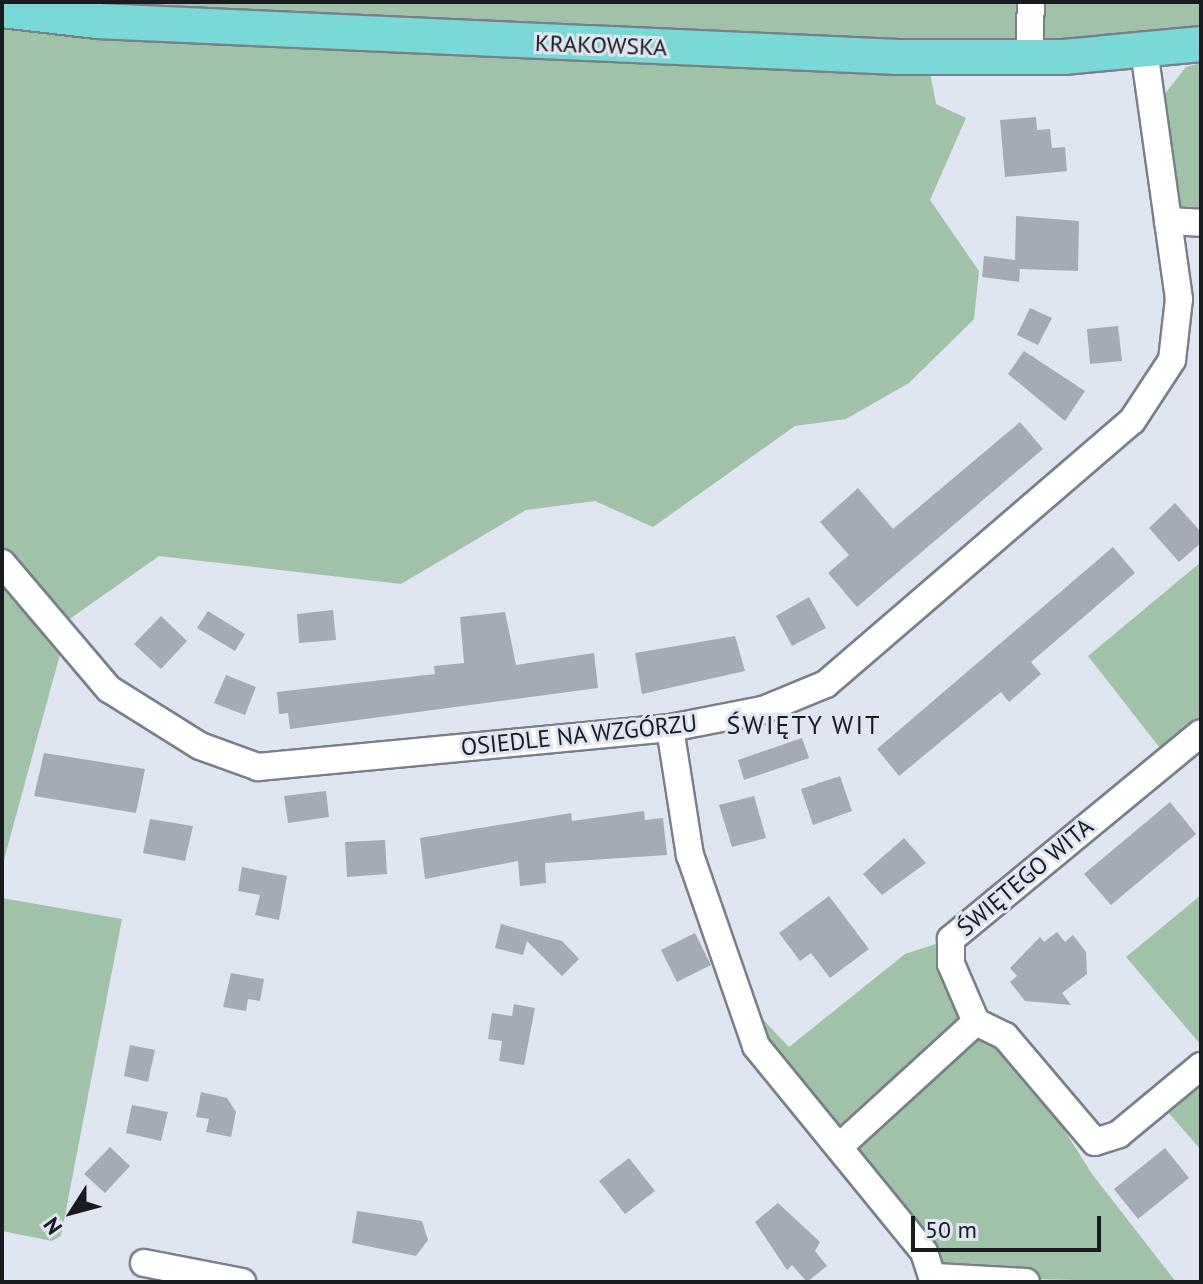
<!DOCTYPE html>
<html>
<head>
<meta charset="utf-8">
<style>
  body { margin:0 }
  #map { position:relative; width:1203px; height:1284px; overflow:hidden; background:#dfe6f1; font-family:"PT Sans",sans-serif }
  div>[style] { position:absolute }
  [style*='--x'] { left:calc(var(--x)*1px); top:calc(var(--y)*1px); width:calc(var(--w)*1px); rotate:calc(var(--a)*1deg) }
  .green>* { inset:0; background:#9fc2a9 }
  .building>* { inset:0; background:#a4abb5 }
  .roads { filter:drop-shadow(2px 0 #798089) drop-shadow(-2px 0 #798089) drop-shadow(0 2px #798089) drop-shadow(0 -2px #798089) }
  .minor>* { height:26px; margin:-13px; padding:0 13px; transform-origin:13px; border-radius:13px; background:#fff }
  .major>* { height:34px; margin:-17px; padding:0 17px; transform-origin:17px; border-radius:17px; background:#7ad9d7 }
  span { translate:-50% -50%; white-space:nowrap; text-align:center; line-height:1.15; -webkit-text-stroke:6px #dfe6f1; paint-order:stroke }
  .street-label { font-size:24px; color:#181b1f }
  .neighbourhood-label { font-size:26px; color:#181b1f; letter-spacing:2px }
  .frame { position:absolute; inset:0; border:4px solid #181b1f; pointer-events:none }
  .north { position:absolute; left:32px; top:1172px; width:80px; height:80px; -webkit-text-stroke:6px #dfe6f1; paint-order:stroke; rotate:234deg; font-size:22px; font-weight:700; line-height:32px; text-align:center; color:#181b1f }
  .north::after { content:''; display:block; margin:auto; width:28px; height:36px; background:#181b1f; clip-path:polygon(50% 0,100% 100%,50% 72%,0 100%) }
  .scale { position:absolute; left:911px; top:1216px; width:190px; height:36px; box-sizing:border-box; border:4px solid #181b1f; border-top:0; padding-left:10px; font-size:24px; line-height:28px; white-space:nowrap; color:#181b1f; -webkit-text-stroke:6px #dfe6f1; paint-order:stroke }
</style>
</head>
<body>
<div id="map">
  <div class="green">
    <i style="clip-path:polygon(2px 2px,1201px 2px,1201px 30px,927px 57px,936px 104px,966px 118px,930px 200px,979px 271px,974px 319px,909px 383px,846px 419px,795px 426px,653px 527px,595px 501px,526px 510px,401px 584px,159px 556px,64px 623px,2px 555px)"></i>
    <i style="clip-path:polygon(1201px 63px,1201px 214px,1181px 207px,1164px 95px,1186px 67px)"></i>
    <i style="clip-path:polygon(1201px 562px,1201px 722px,1163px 752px,1088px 656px)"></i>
    <i style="clip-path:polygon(2px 585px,65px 636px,2px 867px)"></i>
    <i style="clip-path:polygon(1201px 895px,1201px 1045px,1126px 957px)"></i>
    <i style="clip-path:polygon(2px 898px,122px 919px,61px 1236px,52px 1241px,2px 1231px)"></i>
    <i style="clip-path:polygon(951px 939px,976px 1022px,1005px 1036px,1092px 1174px,1176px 1282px,935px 1277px,756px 1046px,737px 992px,789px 1047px,905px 954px)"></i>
    <i style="clip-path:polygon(1201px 1083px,1201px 1150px,1167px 1111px)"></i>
  </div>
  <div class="building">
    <i style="clip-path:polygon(1036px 117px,1037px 130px,1050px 129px,1052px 148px,1065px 147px,1067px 171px,1005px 177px,1000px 120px)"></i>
    <i style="clip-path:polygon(1016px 216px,1079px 221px,1078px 271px,1020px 269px,1019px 282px,982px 277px,984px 256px,1015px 260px)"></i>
    <i style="clip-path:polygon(1030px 308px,1052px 318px,1038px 345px,1017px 335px)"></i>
    <i style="clip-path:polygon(1118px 326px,1122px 361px,1090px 364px,1087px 329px)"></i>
    <i style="clip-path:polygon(1024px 351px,1085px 391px,1065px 421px,1008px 374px)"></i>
    <i style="clip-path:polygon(1020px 422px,1043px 449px,857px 607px,828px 573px,849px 555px,820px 522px,858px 488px,893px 529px)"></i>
    <i style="clip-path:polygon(1175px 503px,1201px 532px,1201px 543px,1179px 562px,1149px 528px)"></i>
    <i style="clip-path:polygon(1113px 547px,1135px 573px,1031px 662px,1041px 674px,1009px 702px,1001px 692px,899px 776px,877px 749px)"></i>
    <i style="clip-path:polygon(809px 597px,826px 628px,792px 646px,776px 616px)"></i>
    <i style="clip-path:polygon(333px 610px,336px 640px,299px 643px,297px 614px)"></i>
    <i style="clip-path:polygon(208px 611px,245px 634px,235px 651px,197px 628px)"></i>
    <i style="clip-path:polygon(505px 612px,516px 665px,594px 653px,598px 688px,290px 729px,288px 713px,279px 714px,277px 692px,435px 674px,434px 666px,464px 663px,460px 617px)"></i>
    <i style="clip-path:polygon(161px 616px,187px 641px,161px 669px,134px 644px)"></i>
    <i style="clip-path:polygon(735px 636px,745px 671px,642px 694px,635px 653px)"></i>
    <i style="clip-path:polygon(226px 675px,256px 687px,245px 715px,214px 703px)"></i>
    <i style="clip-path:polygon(802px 738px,809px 758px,744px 780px,738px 760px)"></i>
    <i style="clip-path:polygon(44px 753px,145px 769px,136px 813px,34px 796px)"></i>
    <i style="clip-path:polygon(840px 776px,852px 811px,813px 825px,801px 789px)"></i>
    <i style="clip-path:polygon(326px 791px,329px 817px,288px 823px,284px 796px)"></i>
    <i style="clip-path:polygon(754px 796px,766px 838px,732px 847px,719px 805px)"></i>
    <i style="clip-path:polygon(1170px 802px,1196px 834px,1111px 905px,1084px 874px)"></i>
    <i style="clip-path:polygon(644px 811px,645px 820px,663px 818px,667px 855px,545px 863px,546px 883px,520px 886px,518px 861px,425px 879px,420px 838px,571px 813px,572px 821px)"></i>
    <i style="clip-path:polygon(150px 819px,193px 826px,185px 861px,143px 853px)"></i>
    <i style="clip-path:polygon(904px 838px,926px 863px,882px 895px,863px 874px)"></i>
    <i style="clip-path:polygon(385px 840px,387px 874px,347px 877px,345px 842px)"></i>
    <i style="clip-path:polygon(242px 867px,287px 876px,279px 920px,255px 915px,260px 895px,238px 891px)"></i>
    <i style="clip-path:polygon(829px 896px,869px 949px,830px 978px,811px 953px,800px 961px,779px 933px)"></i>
    <i style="clip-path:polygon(501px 924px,562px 941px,579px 959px,562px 976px,527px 941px,523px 955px,495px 948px)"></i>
    <i style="clip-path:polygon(1057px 932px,1065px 942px,1073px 935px,1086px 952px,1087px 974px,1062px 993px,1071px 1005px,1025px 1001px,1010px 982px,1017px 976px,1010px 968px,1040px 937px,1044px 942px)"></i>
    <i style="clip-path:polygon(695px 933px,711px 965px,677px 982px,661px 950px)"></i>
    <i style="clip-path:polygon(231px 973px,264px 979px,260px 1001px,248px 999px,246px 1011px,223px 1007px)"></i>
    <i style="clip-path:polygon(514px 1004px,535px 1008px,524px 1065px,499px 1061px,502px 1041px,488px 1039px,492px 1013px,512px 1016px)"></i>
    <i style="clip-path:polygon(130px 1045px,155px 1050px,148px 1082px,124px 1076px)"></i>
    <i style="clip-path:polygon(201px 1092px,227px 1098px,236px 1112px,231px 1137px,206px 1132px,209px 1119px,196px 1117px)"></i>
    <i style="clip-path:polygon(132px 1105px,168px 1112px,161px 1141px,126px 1133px)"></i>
    <i style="clip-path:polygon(110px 1147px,130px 1166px,105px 1193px,84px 1174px)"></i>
    <i style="clip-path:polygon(1165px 1148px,1189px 1178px,1138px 1219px,1114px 1189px)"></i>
    <i style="clip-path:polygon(629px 1158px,655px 1191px,625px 1214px,599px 1181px)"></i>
    <i style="clip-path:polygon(778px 1203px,820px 1242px,815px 1251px,827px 1266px,807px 1282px,792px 1265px,787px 1270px,755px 1222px)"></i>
    <i style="clip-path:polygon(357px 1211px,422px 1221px,428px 1240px,416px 1256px,352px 1243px)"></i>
  </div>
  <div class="roads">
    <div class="minor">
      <i style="--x:1029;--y:58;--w:56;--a:-88"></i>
      <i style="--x:1168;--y:221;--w:33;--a:3"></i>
      <i style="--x:2;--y:563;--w:165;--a:49.7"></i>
      <i style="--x:109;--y:689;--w:107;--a:32.1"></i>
      <i style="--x:200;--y:746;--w:62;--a:19.9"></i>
      <i style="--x:258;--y:767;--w:414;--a:-5.4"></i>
      <i style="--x:670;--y:728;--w:95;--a:-11"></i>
      <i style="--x:763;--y:710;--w:68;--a:-22.4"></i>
      <i style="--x:826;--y:684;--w:403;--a:-40.7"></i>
      <i style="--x:1132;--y:421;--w:73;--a:-56.7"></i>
      <i style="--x:1172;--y:360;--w:61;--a:-83.5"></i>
      <i style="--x:1179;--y:299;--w:250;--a:-98"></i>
      <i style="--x:670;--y:728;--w:129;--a:81.1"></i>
      <i style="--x:690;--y:855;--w:202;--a:70.9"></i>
      <i style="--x:756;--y:1046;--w:266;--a:50.8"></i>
      <i style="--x:924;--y:1252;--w:32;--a:72"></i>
      <i style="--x:976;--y:1022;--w:32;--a:26"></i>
      <i style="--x:1005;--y:1036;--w:139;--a:49.7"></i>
      <i style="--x:1095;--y:1142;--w:25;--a:-18"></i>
      <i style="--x:1119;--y:1134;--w:107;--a:-39.7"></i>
      <i style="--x:839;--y:1147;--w:185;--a:-42.4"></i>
      <i style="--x:976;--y:1022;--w:63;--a:-113.3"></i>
      <i style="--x:951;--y:964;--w:25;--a:-90"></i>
      <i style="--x:951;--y:939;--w:323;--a:-39.5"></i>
      <i style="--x:144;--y:1263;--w:100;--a:11"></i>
      <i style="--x:935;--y:1277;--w:91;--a:3.1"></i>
    </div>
    <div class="major">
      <i style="--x:2;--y:10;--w:96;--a:6.6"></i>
      <i style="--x:97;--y:21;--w:802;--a:2.57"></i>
      <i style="--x:898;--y:57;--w:166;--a:0"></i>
      <i style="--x:1064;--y:57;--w:138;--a:-5.4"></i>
    </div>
  </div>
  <div class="street-label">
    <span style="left:601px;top:45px;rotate:2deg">KRAKOWSKA</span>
    <span style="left:579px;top:735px;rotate:-6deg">OSIEDLE NA WZGÓRZU</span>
    <span style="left:1025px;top:877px;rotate:-40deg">ŚWIĘTEGO WITA</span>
  </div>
  <div class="neighbourhood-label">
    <span style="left:804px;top:725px">ŚWIĘTY WIT</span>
  </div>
  <div class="frame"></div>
  <div class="north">N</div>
  <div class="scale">50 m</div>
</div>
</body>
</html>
